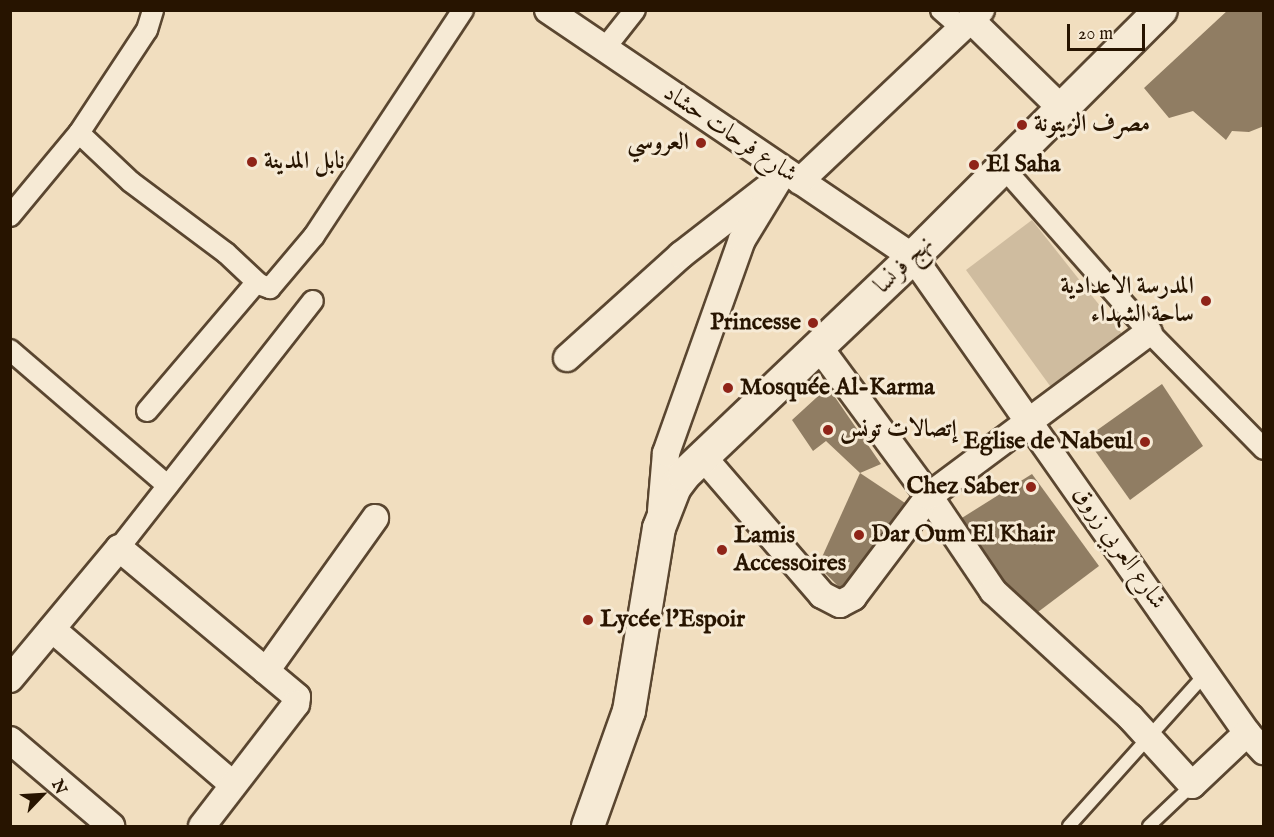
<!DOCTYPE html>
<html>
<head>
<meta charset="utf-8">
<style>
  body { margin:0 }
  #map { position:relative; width:1274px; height:837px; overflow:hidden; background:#f1debf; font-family:"IM FELL English",Amiri,serif }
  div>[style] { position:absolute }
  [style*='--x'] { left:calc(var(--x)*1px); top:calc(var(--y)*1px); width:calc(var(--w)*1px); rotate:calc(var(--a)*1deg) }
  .green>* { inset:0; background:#cfbc9f }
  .building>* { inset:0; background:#907d63 }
  .roads { filter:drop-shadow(2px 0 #5a4630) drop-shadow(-2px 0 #5a4630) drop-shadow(0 2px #5a4630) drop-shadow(0 -2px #5a4630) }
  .service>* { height:12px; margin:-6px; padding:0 6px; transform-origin:6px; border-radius:6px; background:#f6ead5 }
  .pedestrian>* { height:20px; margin:-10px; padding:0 10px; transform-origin:10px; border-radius:10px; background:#f6ead5 }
  .minor>* { height:26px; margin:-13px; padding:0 13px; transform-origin:13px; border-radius:13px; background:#f6ead5 }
  .tertiary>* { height:32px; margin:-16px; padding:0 16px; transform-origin:16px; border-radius:16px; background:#f6ead5 }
  .dots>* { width:16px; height:16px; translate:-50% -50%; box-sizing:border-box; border:3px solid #f6ead5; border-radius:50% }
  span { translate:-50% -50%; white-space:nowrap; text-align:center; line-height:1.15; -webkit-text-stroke:6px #f6ead5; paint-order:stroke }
  .poi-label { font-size:24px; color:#271400; font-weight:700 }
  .left { translate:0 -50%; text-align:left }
  .right { translate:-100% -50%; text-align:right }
  .street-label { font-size:24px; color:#271400 }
  .frame { position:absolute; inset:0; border:12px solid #271400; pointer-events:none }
  .north { position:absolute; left:12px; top:765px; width:60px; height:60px; -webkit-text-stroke:4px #f6ead5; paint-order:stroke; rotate:65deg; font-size:16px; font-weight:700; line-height:24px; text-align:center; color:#271400 }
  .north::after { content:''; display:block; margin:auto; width:21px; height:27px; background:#271400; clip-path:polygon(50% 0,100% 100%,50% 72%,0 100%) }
  .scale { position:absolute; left:1067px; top:24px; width:78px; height:27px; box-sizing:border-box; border:3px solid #271400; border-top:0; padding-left:8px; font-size:18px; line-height:21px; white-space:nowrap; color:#271400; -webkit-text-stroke:4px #f6ead5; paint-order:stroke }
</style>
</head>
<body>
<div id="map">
  <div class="green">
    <i style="clip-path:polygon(1032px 220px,1123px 335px,1053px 390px,966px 270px)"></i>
  </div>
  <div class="building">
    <i style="clip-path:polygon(1228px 10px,1264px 10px,1264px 126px,1249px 132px,1232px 131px,1226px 140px,1193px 111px,1169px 118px,1144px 88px)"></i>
    <i style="clip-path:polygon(1162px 384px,1203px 446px,1130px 500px,1086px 438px)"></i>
    <i style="clip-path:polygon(828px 387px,881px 464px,860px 473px,826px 441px,813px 451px,792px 420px)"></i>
    <i style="clip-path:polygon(860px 473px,905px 503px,850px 598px,818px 566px)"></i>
    <i style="clip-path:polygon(1032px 474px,1099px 566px,1034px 615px,1006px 588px,957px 521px)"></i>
  </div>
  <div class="roads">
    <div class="service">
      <i style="--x:1069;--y:826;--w:207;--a:-48.1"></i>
      <i style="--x:1149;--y:826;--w:59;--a:-43.6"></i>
    </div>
    <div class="pedestrian">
      <i style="--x:941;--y:10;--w:28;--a:41"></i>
      <i style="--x:605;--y:48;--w:48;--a:-51.7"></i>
      <i style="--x:79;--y:133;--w:71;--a:43.3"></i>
      <i style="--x:131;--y:182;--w:119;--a:36.8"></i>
      <i style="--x:226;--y:253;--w:44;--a:43.2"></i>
      <i style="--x:1003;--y:167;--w:220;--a:48.5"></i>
      <i style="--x:1149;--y:332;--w:164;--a:45.5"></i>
      <i style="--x:10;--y:216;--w:108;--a:-50.3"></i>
      <i style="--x:79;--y:133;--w:123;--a:-56.6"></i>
      <i style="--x:147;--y:30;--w:21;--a:-73"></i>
      <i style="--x:10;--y:350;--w:208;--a:40.7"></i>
      <i style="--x:147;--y:411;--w:168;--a:-49.6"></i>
      <i style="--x:256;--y:283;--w:15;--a:20"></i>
      <i style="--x:270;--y:288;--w:68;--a:-49.8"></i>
      <i style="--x:314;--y:236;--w:271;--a:-56.6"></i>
      <i style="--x:119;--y:548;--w:314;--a:-51.9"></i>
    </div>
    <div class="minor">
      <i style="--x:548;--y:10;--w:441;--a:34.1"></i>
      <i style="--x:913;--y:257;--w:581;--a:54.94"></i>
      <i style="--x:1247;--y:733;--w:25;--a:47"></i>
      <i style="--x:971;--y:20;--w:127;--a:44.4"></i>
      <i style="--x:800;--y:181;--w:249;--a:-43.4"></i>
      <i style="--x:819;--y:347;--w:185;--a:53.6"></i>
      <i style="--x:929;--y:496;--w:115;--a:56"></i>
      <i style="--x:993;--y:591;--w:186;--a:42.6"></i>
      <i style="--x:1130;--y:717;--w:92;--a:47.6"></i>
      <i style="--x:1192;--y:785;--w:76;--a:-43.4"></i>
      <i style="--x:567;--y:358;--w:154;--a:-42.1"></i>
      <i style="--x:681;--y:255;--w:108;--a:-37.8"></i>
      <i style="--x:703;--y:457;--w:182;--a:49.2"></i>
      <i style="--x:822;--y:595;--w:20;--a:27"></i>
      <i style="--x:840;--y:604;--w:15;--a:-28"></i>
      <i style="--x:853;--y:597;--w:126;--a:-53"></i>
      <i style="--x:929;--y:496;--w:274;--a:-36.7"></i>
      <i style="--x:661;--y:511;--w:58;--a:-85.1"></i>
      <i style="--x:666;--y:453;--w:226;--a:-70.4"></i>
      <i style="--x:742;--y:240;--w:81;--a:-58.7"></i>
      <i style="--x:52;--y:629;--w:238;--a:40.7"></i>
      <i style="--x:266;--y:671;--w:188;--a:-54.5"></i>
      <i style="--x:10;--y:679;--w:170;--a:-50.2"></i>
      <i style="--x:119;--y:548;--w:232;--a:39.9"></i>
      <i style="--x:297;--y:697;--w:7;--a:98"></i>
      <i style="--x:296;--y:704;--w:154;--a:127.6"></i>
      <i style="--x:10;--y:740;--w:133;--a:40.4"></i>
    </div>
    <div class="tertiary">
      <i style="--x:588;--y:826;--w:122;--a:-70.4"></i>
      <i style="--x:629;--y:711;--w:185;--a:-80.7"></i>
      <i style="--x:659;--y:528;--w:44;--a:-68.7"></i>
      <i style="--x:675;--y:487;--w:15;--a:-53"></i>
      <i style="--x:684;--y:475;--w:316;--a:-43.6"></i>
      <i style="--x:913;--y:257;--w:350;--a:-44.9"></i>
    </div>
  </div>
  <div class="dots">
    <i style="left:1022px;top:125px;background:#8f2418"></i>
    <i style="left:701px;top:143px;background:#8f2418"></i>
    <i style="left:252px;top:162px;background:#8f2418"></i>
    <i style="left:974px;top:165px;background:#8f2418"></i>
    <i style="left:1206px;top:301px;background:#8f2418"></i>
    <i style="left:813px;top:323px;background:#8f2418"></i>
    <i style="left:728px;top:388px;background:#8f2418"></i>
    <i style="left:828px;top:430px;background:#8f2418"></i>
    <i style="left:1145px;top:442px;background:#8f2418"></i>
    <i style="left:1031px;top:487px;background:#8f2418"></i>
    <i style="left:859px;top:535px;background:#8f2418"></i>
    <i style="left:722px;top:550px;background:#8f2418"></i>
    <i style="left:588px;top:620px;background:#8f2418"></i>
  </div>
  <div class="poi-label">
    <span class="left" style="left:1034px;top:125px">مصرف الزيتونة</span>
    <span class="right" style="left:689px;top:143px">العروسي</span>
    <span class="left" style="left:264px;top:162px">نابل المدينة</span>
    <span class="left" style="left:986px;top:165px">El Saha</span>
    <span class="right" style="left:1194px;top:301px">المدرسة الاعدادية<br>ساحة الشهداء</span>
    <span class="right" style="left:801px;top:323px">Princesse</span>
    <span class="left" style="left:740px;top:388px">Mosquée Al-Karma</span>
    <span class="left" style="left:840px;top:430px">إتصالات تونس</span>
    <span class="right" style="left:1133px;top:442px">Eglise de Nabeul</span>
    <span class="right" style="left:1019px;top:487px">Chez Saber</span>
    <span class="left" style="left:871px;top:535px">Dar Oum El Khair</span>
    <span class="left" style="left:734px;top:550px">Lamis<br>Accessoires</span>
    <span class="left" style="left:600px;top:620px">Lycée l'Espoir</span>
  </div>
  <div class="street-label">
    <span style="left:730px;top:134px;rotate:34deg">شارع فرحات حشاد</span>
    <span style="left:904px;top:265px;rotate:-44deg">نهج فرنسا</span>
    <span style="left:1119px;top:548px;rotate:55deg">شارع العربي زروق</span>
  </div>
  <div class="frame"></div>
  <div class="north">N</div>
  <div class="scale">20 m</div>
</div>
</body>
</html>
